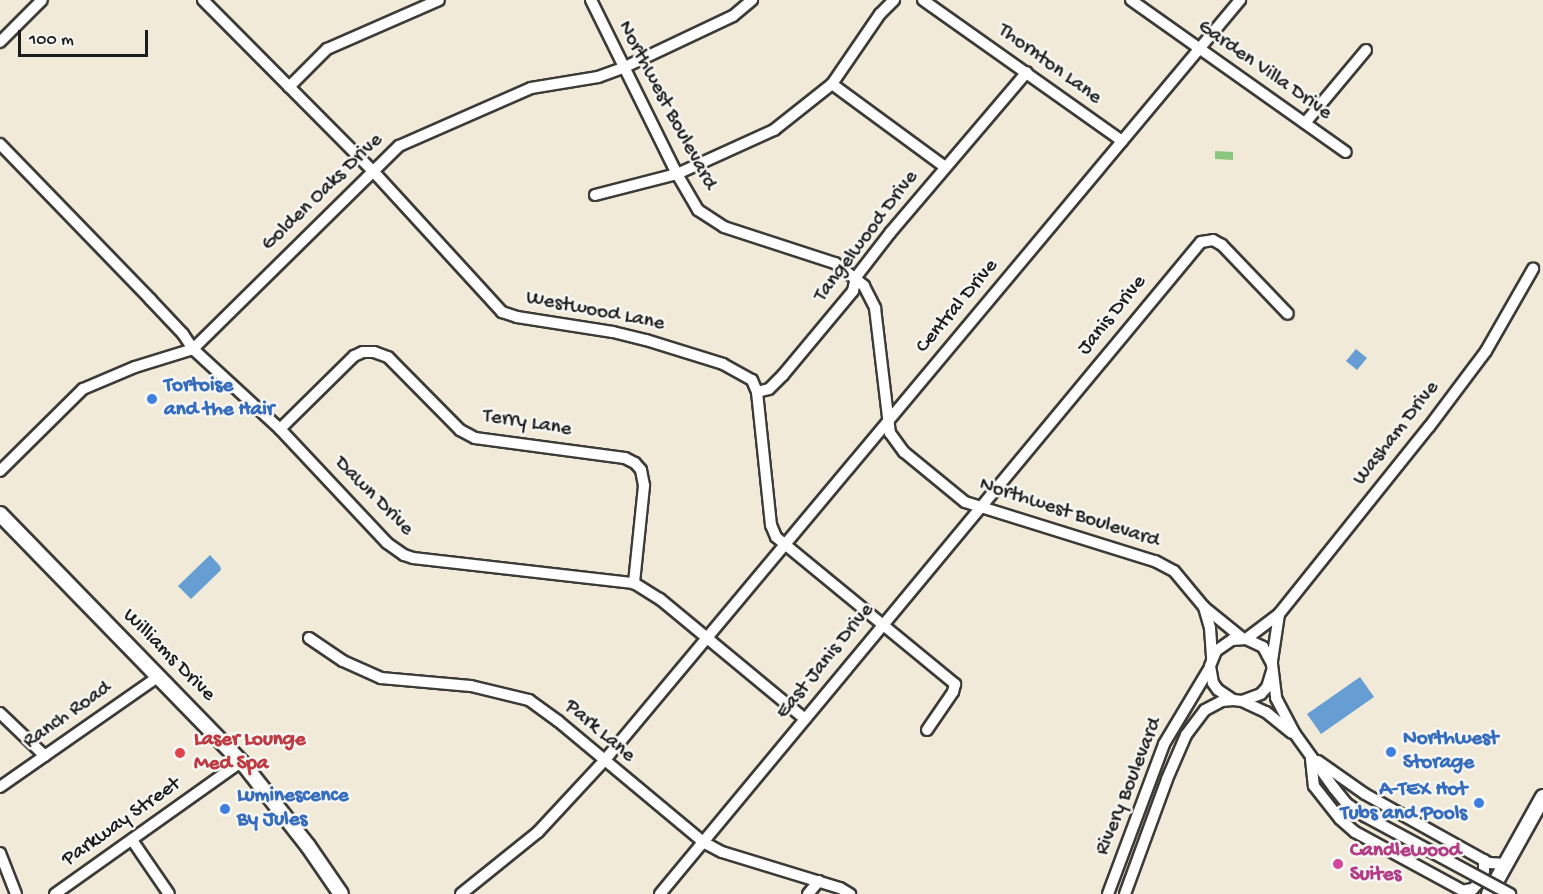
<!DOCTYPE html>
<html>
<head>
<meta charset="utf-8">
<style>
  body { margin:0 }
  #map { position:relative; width:1543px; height:894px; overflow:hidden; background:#f2ead8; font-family:"Gochi Hand",sans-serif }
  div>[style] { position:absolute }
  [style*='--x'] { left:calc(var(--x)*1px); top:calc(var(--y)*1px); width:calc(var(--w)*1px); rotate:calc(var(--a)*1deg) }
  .green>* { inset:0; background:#89c77e }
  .water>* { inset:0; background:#669ed4 }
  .roads { filter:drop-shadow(2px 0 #3c3b38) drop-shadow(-2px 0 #3c3b38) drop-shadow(0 2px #3c3b38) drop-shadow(0 -2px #3c3b38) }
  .minor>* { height:10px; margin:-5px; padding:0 5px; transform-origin:5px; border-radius:5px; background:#fff }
  .major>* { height:14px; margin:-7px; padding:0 7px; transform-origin:7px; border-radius:7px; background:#fff }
  .bridges { filter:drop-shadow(2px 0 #3c3b38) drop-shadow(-2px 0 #3c3b38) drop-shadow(0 2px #3c3b38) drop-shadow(0 -2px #3c3b38) }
  .minor-bridge>* { height:10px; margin:-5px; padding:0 5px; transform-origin:5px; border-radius:5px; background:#fff }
  .dots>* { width:16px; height:16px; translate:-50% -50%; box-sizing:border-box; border:3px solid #f6f6f2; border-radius:50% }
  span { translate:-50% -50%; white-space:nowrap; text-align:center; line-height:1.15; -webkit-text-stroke:5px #f6f6f2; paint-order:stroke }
  .street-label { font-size:21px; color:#1c1c1c }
  .shop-label { font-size:21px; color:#366cbe; font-weight:700 }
  .left { translate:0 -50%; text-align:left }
  .right { translate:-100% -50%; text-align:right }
  .health-label { font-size:21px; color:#be3a42; font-weight:700 }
  .hotel-label { font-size:21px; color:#b23c85; font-weight:700 }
  .scale { position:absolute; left:18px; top:30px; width:130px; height:27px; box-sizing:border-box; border:3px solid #1c1c1c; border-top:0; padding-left:8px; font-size:18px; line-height:21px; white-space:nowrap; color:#1c1c1c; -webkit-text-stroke:4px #f6f6f2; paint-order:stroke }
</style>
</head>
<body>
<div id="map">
  <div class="green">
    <i style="clip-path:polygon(1215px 151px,1233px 152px,1233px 160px,1215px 159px)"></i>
  </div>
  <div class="water">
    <i style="clip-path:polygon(1356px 349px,1367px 358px,1357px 370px,1346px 361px)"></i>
    <i style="clip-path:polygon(210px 555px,220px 566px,221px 570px,191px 599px,178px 586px)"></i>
    <i style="clip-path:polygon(1360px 677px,1374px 697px,1321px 734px,1307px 714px)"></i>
  </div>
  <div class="roads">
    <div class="minor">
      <i style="--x:203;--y:0;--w:240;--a:45.2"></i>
      <i style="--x:372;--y:170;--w:193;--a:47.5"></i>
      <i style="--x:502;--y:312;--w:16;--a:18"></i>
      <i style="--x:517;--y:317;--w:97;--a:8.9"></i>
      <i style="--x:613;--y:332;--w:34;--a:14"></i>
      <i style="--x:646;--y:340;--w:81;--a:17.3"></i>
      <i style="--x:723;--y:364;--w:33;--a:29"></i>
      <i style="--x:752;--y:380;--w:13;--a:67"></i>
      <i style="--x:757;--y:392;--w:134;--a:84"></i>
      <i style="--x:771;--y:525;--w:13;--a:67"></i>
      <i style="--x:776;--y:537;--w:232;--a:39.4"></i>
      <i style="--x:955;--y:684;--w:8;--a:104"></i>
      <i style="--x:953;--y:692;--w:46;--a:124.4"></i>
      <i style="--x:591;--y:0;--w:194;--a:63.7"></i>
      <i style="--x:677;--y:174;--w:42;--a:59.7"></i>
      <i style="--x:698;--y:210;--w:31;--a:33"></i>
      <i style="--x:724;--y:227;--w:117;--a:18"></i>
      <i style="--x:835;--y:263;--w:37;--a:38"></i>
      <i style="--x:864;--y:286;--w:25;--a:63"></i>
      <i style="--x:875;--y:308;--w:126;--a:83.2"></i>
      <i style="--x:890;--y:433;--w:24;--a:54"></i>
      <i style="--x:904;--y:452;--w:79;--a:39.3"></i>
      <i style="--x:965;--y:502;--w:199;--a:17.3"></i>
      <i style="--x:1155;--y:561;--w:21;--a:28"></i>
      <i style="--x:1174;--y:571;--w:47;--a:50.2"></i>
      <i style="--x:1204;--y:607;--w:22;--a:74"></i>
      <i style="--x:1210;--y:628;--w:31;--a:86"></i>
      <i style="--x:923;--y:0;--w:244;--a:35.3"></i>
      <i style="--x:1131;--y:0;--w:263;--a:35.3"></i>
      <i style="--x:0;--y:42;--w:59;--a:-45"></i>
      <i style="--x:832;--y:84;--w:140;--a:36.3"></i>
      <i style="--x:289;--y:87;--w:54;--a:-45"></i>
      <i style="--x:327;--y:49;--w:122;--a:-23.6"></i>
      <i style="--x:1305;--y:123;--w:95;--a:-50.1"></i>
      <i style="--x:0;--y:144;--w:216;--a:45.9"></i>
      <i style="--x:150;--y:299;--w:48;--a:46.7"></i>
      <i style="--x:183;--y:334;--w:18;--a:56"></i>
      <i style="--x:193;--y:349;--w:118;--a:42.6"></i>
      <i style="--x:280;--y:429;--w:156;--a:46.8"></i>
      <i style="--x:387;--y:543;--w:21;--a:35"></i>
      <i style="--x:404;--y:555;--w:9;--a:18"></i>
      <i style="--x:413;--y:558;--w:222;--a:6.5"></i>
      <i style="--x:634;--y:583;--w:31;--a:32"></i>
      <i style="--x:660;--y:599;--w:188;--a:39.6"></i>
      <i style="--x:595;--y:195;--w:85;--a:-14.4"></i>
      <i style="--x:677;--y:174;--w:107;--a:-24.4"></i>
      <i style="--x:774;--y:130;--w:74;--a:-38.4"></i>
      <i style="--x:832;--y:84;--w:85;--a:-55.6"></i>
      <i style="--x:880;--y:14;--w:20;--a:-45"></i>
      <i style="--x:757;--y:392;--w:12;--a:-14"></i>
      <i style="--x:769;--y:389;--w:20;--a:-45"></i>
      <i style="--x:783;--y:375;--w:109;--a:-50.2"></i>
      <i style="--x:853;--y:291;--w:14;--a:-78"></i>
      <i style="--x:856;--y:277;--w:56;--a:-52.3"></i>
      <i style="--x:890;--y:233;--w:211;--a:-49.6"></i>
      <i style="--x:280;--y:429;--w:104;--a:-44.6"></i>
      <i style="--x:354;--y:356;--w:10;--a:-24"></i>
      <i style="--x:363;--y:352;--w:11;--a:0"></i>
      <i style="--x:374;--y:352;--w:15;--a:20"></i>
      <i style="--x:388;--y:357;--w:103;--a:45.4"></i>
      <i style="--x:460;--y:430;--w:17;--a:28"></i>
      <i style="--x:475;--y:438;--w:151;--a:7.6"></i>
      <i style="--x:625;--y:458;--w:11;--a:27"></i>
      <i style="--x:635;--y:463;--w:9;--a:49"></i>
      <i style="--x:641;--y:470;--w:16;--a:79"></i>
      <i style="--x:644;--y:486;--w:98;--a:95.9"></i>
      <i style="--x:0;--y:471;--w:117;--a:-44.7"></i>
      <i style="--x:83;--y:389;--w:56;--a:-22.9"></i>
      <i style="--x:135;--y:367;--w:61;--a:-17.2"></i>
      <i style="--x:193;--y:349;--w:289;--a:-44.6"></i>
      <i style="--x:399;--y:146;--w:144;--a:-23.7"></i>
      <i style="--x:531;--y:88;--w:68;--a:-9.3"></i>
      <i style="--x:598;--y:77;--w:29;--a:-20"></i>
      <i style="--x:625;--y:67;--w:119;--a:-25.3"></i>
      <i style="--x:733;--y:16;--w:25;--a:-40"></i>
      <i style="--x:1204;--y:607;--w:49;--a:39.2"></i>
      <i style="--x:309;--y:638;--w:41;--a:34.1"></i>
      <i style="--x:343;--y:661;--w:42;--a:24.1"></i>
      <i style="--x:381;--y:678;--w:90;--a:5.1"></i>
      <i style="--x:471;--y:686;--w:60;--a:13.6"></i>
      <i style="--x:529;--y:700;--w:36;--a:36"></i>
      <i style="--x:558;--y:721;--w:189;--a:39.8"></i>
      <i style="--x:703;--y:842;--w:21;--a:28"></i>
      <i style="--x:722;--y:852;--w:123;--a:17"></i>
      <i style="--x:840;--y:888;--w:12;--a:31"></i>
      <i style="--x:1246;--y:639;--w:41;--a:-37.1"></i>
      <i style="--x:1279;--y:614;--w:240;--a:-51.3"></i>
      <i style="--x:1429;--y:427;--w:95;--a:-53.1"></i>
      <i style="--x:1486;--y:351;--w:95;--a:-60.2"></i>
      <i style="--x:1272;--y:661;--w:48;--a:-81.5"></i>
      <i style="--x:1272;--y:671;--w:17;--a:107"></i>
      <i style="--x:1267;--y:687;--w:9;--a:131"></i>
      <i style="--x:1261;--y:694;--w:20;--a:160"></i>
      <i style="--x:1242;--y:701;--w:9;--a:-174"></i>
      <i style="--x:1233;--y:700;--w:18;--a:-146"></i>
      <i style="--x:1218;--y:690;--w:9;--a:-126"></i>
      <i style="--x:1213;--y:683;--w:17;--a:-100"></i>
      <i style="--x:1210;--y:666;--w:16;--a:-68"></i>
      <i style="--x:1216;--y:651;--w:19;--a:-35"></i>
      <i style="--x:1232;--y:640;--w:14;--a:-4"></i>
      <i style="--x:1246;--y:639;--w:19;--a:25"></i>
      <i style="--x:1263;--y:647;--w:19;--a:62"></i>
      <i style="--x:1272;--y:664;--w:34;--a:83"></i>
      <i style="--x:1276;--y:698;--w:41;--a:62.2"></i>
      <i style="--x:1295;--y:734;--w:67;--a:54.2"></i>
      <i style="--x:1334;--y:788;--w:21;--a:51"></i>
      <i style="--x:1347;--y:804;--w:22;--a:34"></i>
      <i style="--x:1242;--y:701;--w:26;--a:25"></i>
      <i style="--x:1266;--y:712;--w:33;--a:39"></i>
      <i style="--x:0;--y:713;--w:62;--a:43.7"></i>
      <i style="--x:1311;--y:759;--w:27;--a:84"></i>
      <i style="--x:1314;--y:786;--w:42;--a:51.8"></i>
      <i style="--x:1340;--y:819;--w:20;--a:41"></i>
      <i style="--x:1355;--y:832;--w:130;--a:28.5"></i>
      <i style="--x:1318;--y:761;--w:57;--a:35.1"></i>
      <i style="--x:1365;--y:794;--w:142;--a:29.1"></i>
      <i style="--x:1489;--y:863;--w:17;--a:3"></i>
      <i style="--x:0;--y:787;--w:194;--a:-34.9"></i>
      <i style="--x:132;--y:840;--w:65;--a:55.6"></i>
      <i style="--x:0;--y:853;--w:44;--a:68.7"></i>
      <i style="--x:1466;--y:890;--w:7;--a:-8"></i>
      <i style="--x:1473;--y:889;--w:9;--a:-49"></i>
      <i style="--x:1479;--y:882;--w:12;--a:-66"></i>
      <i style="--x:1484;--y:871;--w:11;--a:-90"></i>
      <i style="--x:55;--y:894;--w:228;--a:-35.4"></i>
      <i style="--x:461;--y:894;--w:99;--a:-38.8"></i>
      <i style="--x:538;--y:832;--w:97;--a:-47.1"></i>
      <i style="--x:604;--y:761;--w:992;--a:-50.11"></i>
      <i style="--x:660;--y:894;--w:847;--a:-50.32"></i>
      <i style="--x:1201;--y:242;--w:12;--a:-9"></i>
      <i style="--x:1213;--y:240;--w:10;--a:29"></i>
      <i style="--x:1222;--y:245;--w:95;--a:46.3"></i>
      <i style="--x:808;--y:894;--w:17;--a:-50"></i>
      <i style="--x:1108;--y:894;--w:160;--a:-69.5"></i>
      <i style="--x:1164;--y:744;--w:87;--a:-59"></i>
      <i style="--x:1125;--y:894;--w:122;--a:-69.9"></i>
      <i style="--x:1167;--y:779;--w:48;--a:-66.6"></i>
      <i style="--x:1186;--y:735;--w:31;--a:-53"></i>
      <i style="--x:1205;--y:710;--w:19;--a:-28"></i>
      <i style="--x:1222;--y:701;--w:11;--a:-5"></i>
    </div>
    <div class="major">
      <i style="--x:0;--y:514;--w:351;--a:45.8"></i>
      <i style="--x:245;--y:766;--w:102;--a:51.8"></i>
      <i style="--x:308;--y:846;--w:58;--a:55.5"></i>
      <i style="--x:1489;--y:894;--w:111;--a:-60.9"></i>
    </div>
  </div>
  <div class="bridges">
    <div class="minor-bridge">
      <i style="--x:1365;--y:816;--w:165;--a:28.3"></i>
    </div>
  </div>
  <div class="dots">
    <i style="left:152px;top:399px;background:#3f7fe0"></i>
    <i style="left:1391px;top:752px;background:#3f7fe0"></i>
    <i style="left:180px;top:753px;background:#e0444e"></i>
    <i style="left:1479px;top:803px;background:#3f7fe0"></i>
    <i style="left:225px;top:809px;background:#3f7fe0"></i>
    <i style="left:1338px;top:864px;background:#d1479c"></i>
  </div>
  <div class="street-label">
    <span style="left:1049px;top:65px;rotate:36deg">Thornton Lane</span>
    <span style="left:1264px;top:71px;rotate:35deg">Garden Villa Drive</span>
    <span style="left:666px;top:106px;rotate:62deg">Northwest Boulevard</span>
    <span style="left:323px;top:193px;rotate:-44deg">Golden Oaks Drive</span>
    <span style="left:867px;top:237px;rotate:-53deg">Tangelwood Drive</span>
    <span style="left:958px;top:307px;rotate:-50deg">Central Drive</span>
    <span style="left:595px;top:312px;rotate:11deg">Westwood Lane</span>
    <span style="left:1113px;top:316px;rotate:-51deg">Janis Drive</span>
    <span style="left:527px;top:424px;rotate:9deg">Terry Lane</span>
    <span style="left:1397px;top:434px;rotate:-52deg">Washam Drive</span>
    <span style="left:373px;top:497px;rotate:45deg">Dawn Drive</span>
    <span style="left:1069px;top:514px;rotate:18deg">Northwest Boulevard</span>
    <span style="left:168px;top:656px;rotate:45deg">Williams Drive</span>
    <span style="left:826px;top:662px;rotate:-51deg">East Janis Drive</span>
    <span style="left:68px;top:716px;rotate:-35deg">Ranch Road</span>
    <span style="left:599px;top:732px;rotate:40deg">Park Lane</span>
    <span style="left:1130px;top:787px;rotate:-68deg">Rivery Boulevard</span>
    <span style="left:122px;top:823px;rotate:-35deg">Parkway Street</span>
  </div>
  <div class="shop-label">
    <span class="left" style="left:164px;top:399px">Tortoise<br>and the Hair</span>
    <span class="left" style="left:1403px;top:752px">Northwest<br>Storage</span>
    <span class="right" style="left:1467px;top:803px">A-TEX Hot<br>Tubs and Pools</span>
    <span class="left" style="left:237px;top:809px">Luminescence<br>By Jules</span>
  </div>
  <div class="health-label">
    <span class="left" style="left:194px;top:753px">Laser Lounge<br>Med Spa</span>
  </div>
  <div class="hotel-label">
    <span class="left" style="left:1350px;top:864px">Candlewood<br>Suites</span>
  </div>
  <div class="scale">100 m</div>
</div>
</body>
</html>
